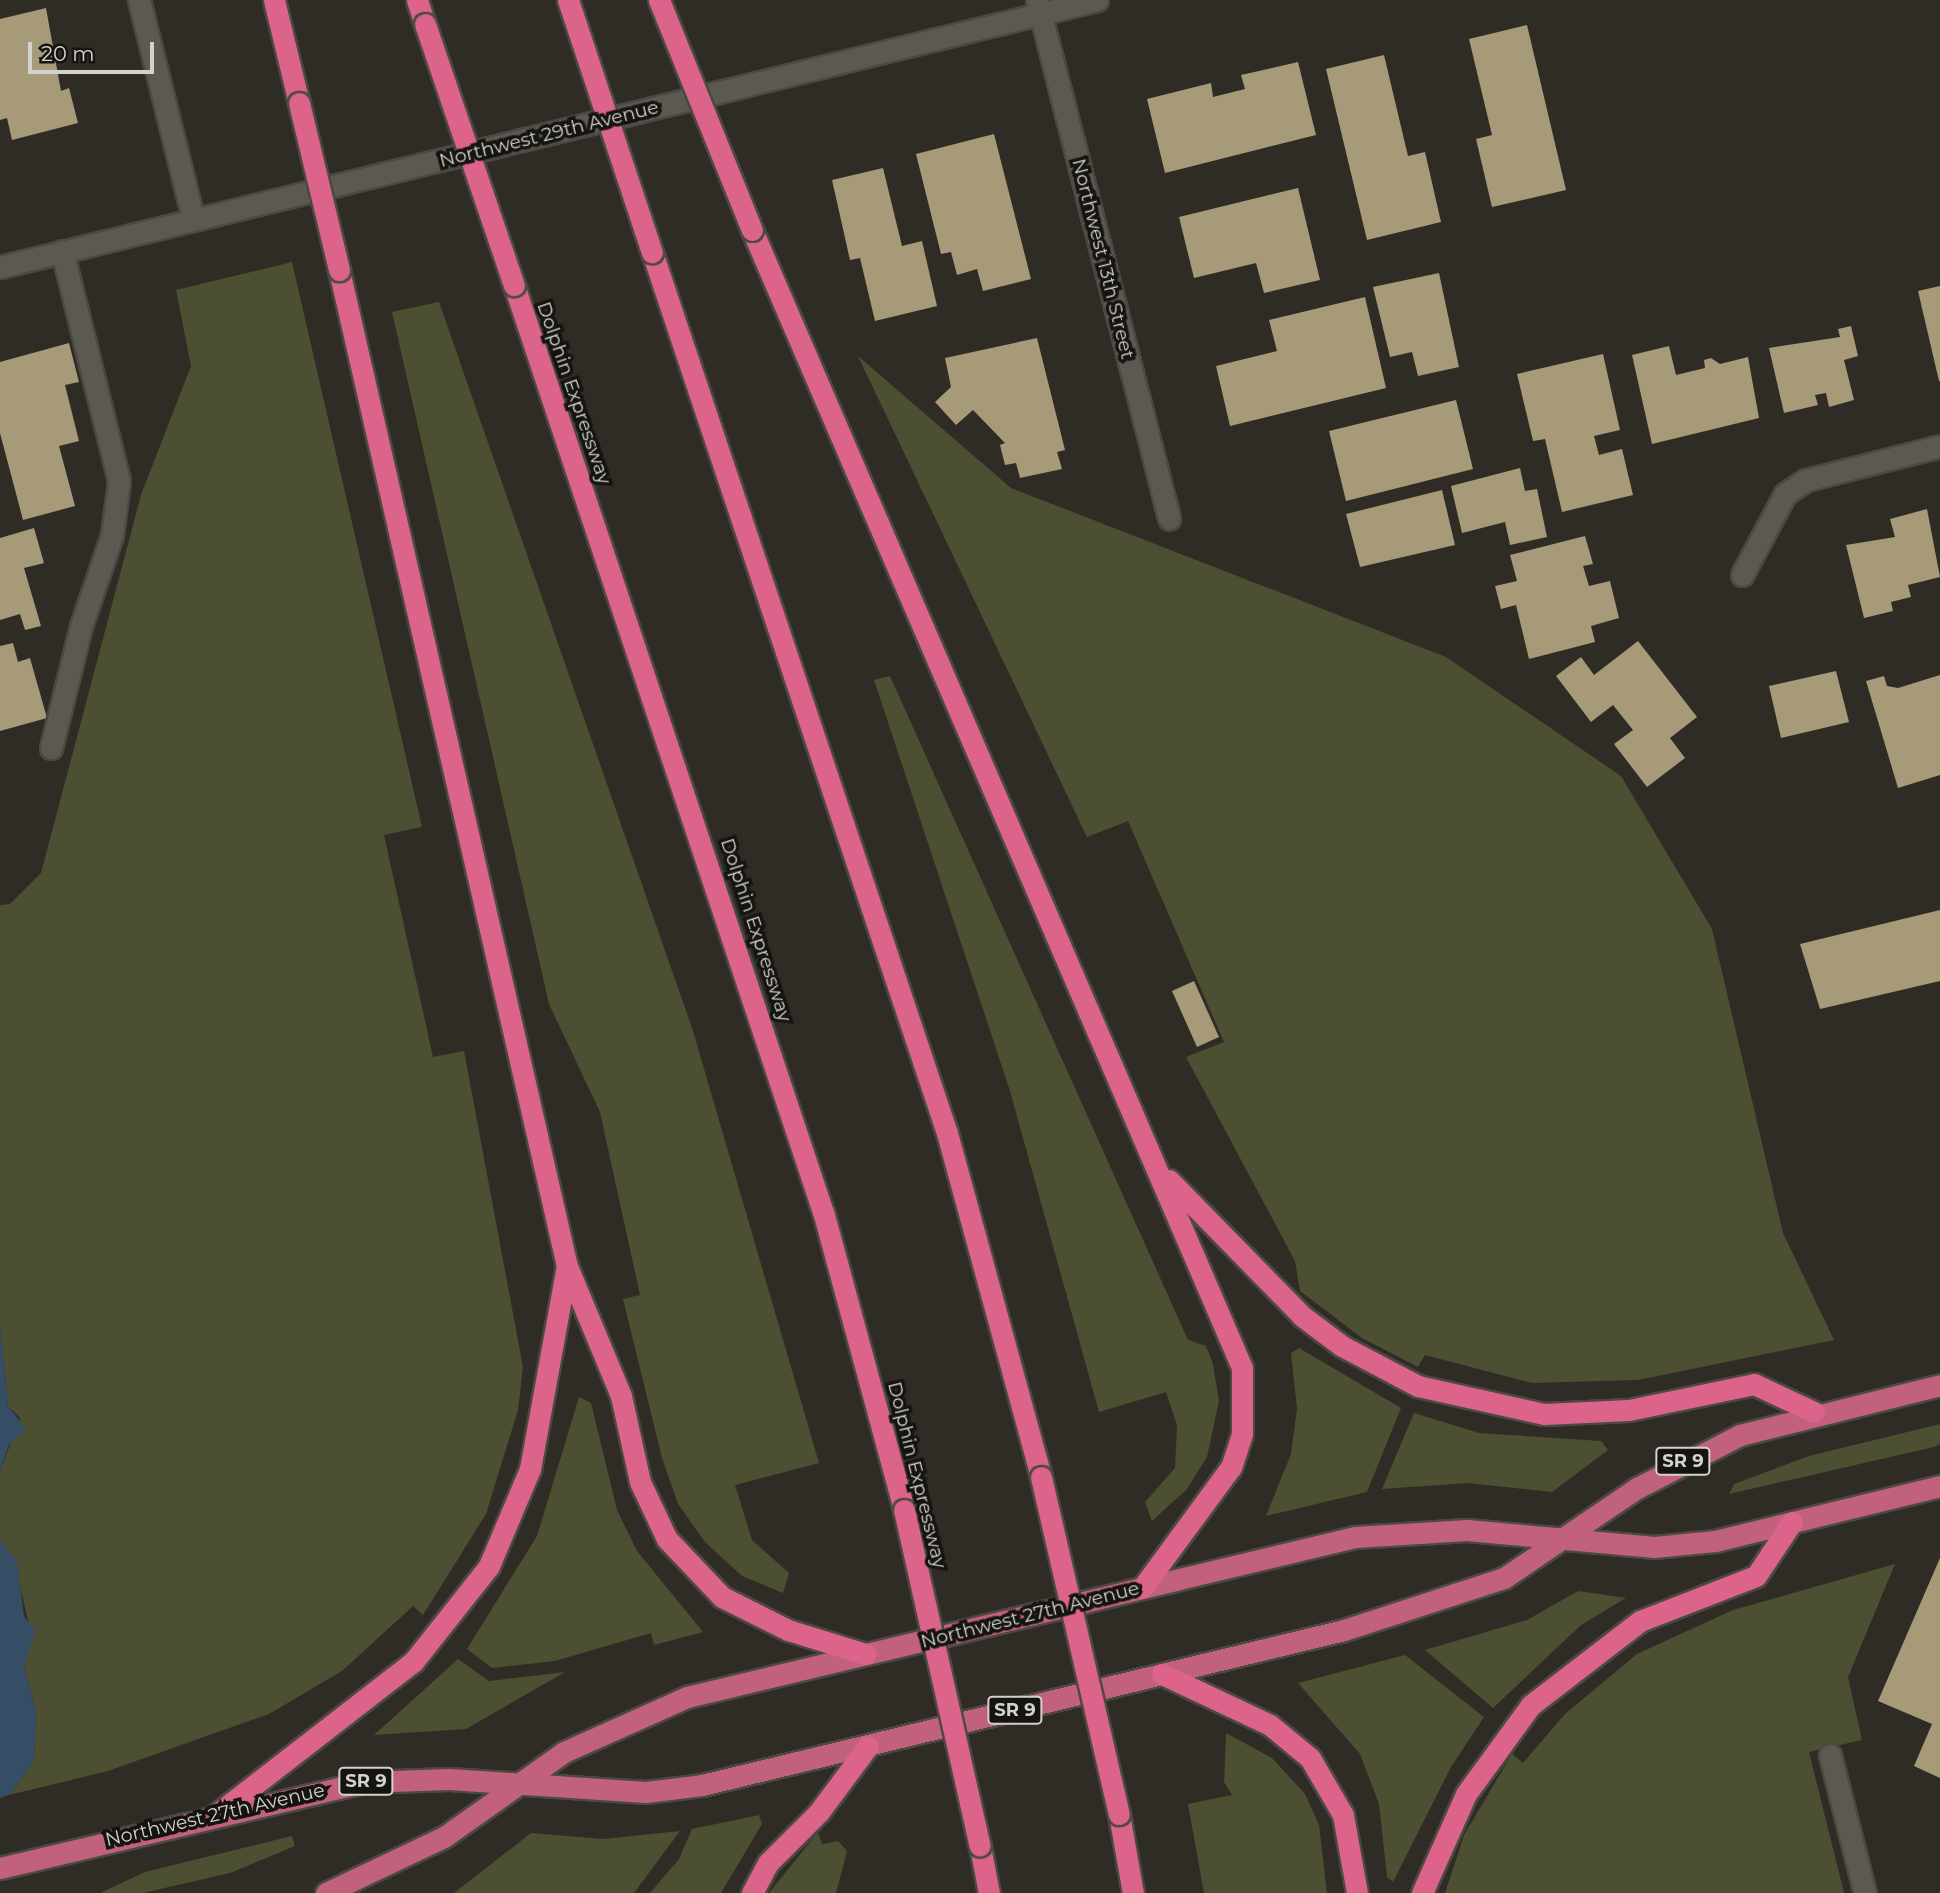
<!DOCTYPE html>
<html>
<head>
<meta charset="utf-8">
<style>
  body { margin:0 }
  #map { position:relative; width:1940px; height:1893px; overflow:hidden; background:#2f2c25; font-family:Montserrat,sans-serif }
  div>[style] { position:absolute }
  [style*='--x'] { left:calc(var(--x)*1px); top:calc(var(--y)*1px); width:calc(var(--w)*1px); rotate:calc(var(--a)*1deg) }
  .green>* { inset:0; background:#4d4f32 }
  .water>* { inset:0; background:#354d65 }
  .building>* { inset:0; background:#a79a78 }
  .roads { filter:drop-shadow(2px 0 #4c4943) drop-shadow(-2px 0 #4c4943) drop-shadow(0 2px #4c4943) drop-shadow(0 -2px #4c4943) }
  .minor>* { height:21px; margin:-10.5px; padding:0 10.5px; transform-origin:10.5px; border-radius:10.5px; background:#5c5951 }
  .tertiary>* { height:21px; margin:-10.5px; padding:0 10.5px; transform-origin:10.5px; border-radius:10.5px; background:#5c5951 }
  .trunk>* { height:21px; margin:-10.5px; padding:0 10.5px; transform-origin:10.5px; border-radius:10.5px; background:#c2617e }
  .motorway>* { height:21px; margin:-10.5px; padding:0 10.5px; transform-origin:10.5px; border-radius:10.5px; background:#dc638a }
  .bridges { filter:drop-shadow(2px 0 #4c4943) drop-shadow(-2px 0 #4c4943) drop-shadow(0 2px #4c4943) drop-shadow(0 -2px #4c4943) }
  .motorway-bridge>* { height:21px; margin:-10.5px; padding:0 10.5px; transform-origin:10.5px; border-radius:10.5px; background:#dc638a }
  span { translate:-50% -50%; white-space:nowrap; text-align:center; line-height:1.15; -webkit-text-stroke:7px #161411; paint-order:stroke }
  .shield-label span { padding:2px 5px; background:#161411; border:2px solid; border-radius:5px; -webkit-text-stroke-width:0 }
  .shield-label { font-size:18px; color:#d4d2cd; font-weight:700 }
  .street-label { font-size:19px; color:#d4d2cd }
  .scale { position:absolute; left:28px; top:42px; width:126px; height:32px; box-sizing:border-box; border:4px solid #d4d2cd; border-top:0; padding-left:9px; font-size:21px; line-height:24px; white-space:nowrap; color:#d4d2cd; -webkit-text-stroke:5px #161411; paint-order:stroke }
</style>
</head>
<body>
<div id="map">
  <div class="green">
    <i style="clip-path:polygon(292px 262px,422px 827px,384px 835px,433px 1057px,464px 1051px,523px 1367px,518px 1410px,486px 1514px,423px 1615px,413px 1606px,342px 1671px,269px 1714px,108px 1771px,9px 1795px,34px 1761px,36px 1712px,24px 1667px,29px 1626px,14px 1559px,0 1541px,0 1472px,20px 1418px,8px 1406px,0 1324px,0 905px,10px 904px,41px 873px,141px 495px,191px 366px,176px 290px)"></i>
    <i style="clip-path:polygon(439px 302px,693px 1031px,819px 1463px,735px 1485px,752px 1540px,789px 1573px,783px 1593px,742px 1576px,705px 1542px,678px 1504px,662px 1458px,623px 1299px,640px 1295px,600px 1112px,549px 1004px,392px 312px)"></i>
    <i style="clip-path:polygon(858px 356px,1011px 488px,1446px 657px,1621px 776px,1712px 929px,1783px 1233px,1834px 1340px,1638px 1380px,1532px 1383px,1425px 1355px,1418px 1367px,1362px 1338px,1300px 1291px,1295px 1261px,1186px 1057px,1224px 1042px,1128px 821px,1087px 837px)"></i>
    <i style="clip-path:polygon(890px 676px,1188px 1340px,1206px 1346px,1213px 1364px,1219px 1401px,1207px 1457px,1187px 1489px,1152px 1521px,1145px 1502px,1175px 1468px,1177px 1425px,1166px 1392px,1099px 1412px,1010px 1091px,874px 680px)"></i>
    <i style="clip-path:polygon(1299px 1348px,1401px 1408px,1367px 1492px,1266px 1516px,1291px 1454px,1297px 1409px,1291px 1353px)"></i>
    <i style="clip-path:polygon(579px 1397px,591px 1403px,617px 1510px,637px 1551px,703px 1632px,654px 1645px,651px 1633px,555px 1661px,492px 1668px,467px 1649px,537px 1536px)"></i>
    <i style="clip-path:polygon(1414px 1413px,1479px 1433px,1601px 1441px,1608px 1450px,1552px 1492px,1468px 1483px,1382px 1489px)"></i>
    <i style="clip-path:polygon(1940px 1424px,1940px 1444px,1934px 1447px,1729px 1494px,1734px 1484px,1809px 1456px)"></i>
    <i style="clip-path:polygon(1895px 1564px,1848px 1677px,1862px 1740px,1809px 1752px,1844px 1893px,1445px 1893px,1464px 1835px,1512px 1754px,1523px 1763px,1565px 1714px,1637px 1654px,1733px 1610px)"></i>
    <i style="clip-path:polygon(1578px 1591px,1626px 1598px,1581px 1625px,1493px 1708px,1425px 1650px,1527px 1620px)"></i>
    <i style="clip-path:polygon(1405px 1655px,1484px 1717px,1451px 1767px,1393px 1882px,1387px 1877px,1379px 1804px,1360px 1754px,1298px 1683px)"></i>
    <i style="clip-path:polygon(458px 1659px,489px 1681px,565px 1672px,466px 1729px,374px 1735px)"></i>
    <i style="clip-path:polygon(1226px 1733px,1272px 1758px,1305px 1794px,1319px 1825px,1327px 1893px,1204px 1893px,1188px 1804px,1232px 1795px,1224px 1782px)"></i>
    <i style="clip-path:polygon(759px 1815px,762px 1824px,721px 1893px,650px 1893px,679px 1859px,692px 1829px)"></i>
    <i style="clip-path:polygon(680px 1831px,634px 1893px,454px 1893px,531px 1833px,603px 1839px)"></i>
    <i style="clip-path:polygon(818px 1832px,822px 1844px,838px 1841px,847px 1851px,836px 1893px,769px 1893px)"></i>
    <i style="clip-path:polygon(292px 1836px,295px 1846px,230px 1873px,143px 1893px,100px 1893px,145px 1872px)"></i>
  </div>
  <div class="water">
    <i style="clip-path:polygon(0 1324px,8px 1406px,26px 1429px,9px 1445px,0 1472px)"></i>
    <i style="clip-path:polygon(0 1541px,17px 1561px,24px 1616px,35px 1631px,24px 1667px,36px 1712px,34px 1761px,9px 1795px,0 1798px)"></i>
  </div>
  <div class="building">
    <i style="clip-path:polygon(46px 8px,61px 91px,69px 88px,78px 123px,12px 140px,7px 118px,0 120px,0 19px)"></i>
    <i style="clip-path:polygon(1527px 25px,1566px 190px,1492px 207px,1476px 139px,1492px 135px,1469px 39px)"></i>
    <i style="clip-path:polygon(1384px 55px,1408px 156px,1425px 152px,1441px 222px,1367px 240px,1326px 69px)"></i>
    <i style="clip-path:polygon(1298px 62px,1316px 135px,1165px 173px,1147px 99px,1211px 83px,1213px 97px,1245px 89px,1241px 75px)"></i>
    <i style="clip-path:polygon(994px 134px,1031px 279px,983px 291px,977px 269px,957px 275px,951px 252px,941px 254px,916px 154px)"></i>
    <i style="clip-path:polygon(883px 168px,902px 246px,922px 241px,937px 306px,875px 321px,860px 258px,850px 260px,832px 180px)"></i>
    <i style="clip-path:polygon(1298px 188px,1320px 280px,1264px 293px,1256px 263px,1194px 278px,1179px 217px)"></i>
    <i style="clip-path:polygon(1439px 273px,1459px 367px,1418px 376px,1412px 352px,1390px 357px,1373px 287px)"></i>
    <i style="clip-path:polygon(1940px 286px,1940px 381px,1939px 381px,1918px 291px)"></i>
    <i style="clip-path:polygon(1365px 297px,1386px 388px,1230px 426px,1216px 366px,1277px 351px,1269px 320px)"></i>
    <i style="clip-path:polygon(1851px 326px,1858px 356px,1844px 360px,1854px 400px,1829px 407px,1826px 393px,1815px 395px,1818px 405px,1784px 413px,1769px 348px,1840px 337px,1838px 329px)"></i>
    <i style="clip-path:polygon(1037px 338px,1065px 450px,1057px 452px,1062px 469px,1020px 478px,1016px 463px,1005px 465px,1000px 445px,1005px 443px,973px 410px,956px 425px,935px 402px,951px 387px,945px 358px)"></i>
    <i style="clip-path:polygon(69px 343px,79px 382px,65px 385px,79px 441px,59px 446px,75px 506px,23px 520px,0 433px,0 362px)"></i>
    <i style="clip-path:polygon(1669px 346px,1676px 375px,1705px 368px,1704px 360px,1711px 358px,1720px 364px,1748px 357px,1759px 418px,1652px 444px,1632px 355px)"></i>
    <i style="clip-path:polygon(1603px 354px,1620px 430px,1594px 436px,1599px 455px,1622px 449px,1633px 495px,1562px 512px,1545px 439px,1533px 441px,1517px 374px)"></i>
    <i style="clip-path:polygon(1456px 400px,1473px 469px,1346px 501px,1329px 431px)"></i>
    <i style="clip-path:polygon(1520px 468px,1525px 491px,1537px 489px,1547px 537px,1510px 545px,1505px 522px,1462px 533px,1451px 486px)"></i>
    <i style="clip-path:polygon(1442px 490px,1455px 545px,1360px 567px,1346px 514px)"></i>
    <i style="clip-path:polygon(1927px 509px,1940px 577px,1908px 585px,1911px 597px,1891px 602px,1893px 611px,1864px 618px,1846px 545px,1895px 537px,1890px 519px)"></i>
    <i style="clip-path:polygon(34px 528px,44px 563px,24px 568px,41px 626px,25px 630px,20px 614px,0 620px,0 538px)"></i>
    <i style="clip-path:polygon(1585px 536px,1593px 564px,1583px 566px,1589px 586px,1610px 581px,1619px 618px,1591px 626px,1595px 642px,1529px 659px,1516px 605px,1501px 609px,1495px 586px,1517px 581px,1510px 555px)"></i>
    <i style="clip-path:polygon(1638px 641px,1697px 717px,1670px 738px,1685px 758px,1647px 787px,1614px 744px,1633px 730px,1613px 705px,1591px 722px,1556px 676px,1581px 657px,1594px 675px)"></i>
    <i style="clip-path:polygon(13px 643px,18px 662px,30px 658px,47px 718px,0 731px,0 646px)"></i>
    <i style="clip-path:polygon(1836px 671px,1849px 722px,1781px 738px,1769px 686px)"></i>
    <i style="clip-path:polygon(1940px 675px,1940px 775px,1898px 788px,1866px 681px,1884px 676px,1887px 686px,1898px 688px)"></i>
    <i style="clip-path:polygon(1940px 910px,1940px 981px,1820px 1009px,1800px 944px)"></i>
    <i style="clip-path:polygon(1194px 981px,1219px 1037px,1197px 1047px,1172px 991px)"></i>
    <i style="clip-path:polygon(1940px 1558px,1940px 1778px,1914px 1766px,1932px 1724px,1878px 1701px)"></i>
  </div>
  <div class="roads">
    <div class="minor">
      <i style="--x:139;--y:0;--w:226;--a:76.1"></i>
      <i style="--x:1037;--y:0;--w:535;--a:75.7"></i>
      <i style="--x:1742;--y:575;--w:92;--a:-62"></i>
      <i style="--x:1785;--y:494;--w:25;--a:-34"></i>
      <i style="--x:1806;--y:480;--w:138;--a:-14.2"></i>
      <i style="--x:51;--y:748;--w:126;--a:-76.2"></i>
      <i style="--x:81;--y:626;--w:96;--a:-71.2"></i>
      <i style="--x:112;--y:535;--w:54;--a:-82.6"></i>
      <i style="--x:119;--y:481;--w:237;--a:-103.9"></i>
      <i style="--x:1830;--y:1755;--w:142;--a:75.8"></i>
    </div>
    <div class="tertiary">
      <i style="--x:0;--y:267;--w:1129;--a:-13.68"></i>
    </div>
    <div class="trunk">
      <i style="--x:0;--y:1868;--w:374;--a:-13.3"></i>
      <i style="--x:364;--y:1782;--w:85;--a:-2"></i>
      <i style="--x:449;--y:1779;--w:197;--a:3.8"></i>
      <i style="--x:646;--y:1792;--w:56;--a:-7.1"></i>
      <i style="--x:702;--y:1785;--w:660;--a:-13.57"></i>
      <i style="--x:1344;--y:1630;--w:168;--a:-18"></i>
      <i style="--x:1504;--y:1578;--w:161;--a:-34.1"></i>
      <i style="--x:1637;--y:1488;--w:116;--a:-27.2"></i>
      <i style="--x:1740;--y:1435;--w:206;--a:-14"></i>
      <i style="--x:326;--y:1893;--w:131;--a:-25.4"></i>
      <i style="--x:444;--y:1837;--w:147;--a:-35.3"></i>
      <i style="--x:564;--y:1752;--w:135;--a:-24.1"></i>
      <i style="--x:687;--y:1697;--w:687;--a:-13.47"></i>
      <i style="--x:1355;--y:1537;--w:112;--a:-3.6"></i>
      <i style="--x:1467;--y:1530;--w:188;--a:5.2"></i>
      <i style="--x:1654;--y:1547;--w:61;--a:-5.6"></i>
      <i style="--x:1715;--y:1541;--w:232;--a:-13.7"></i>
    </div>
    <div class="motorway">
      <i style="--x:274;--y:0;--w:106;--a:76.4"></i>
      <i style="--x:417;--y:0;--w:25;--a:72"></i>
      <i style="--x:752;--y:230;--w:1239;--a:66.7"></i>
      <i style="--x:1242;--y:1368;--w:66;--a:90"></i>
      <i style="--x:1242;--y:1434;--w:35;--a:108"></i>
      <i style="--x:1231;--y:1467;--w:150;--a:126.3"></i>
      <i style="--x:652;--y:252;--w:929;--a:71.49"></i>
      <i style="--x:947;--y:1133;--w:357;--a:74.7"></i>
      <i style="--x:339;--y:270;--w:1022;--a:77.11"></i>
      <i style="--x:567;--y:1266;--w:141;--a:67.4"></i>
      <i style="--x:621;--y:1396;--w:88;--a:77.5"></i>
      <i style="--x:640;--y:1482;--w:63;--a:64.7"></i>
      <i style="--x:667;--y:1539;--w:80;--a:46.5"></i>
      <i style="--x:722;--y:1597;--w:74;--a:26.6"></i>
      <i style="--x:788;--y:1630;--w:81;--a:17.3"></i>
      <i style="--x:514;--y:285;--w:980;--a:71.57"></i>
      <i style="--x:824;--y:1215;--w:306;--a:74.8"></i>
      <i style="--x:1169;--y:1180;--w:190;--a:45.6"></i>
      <i style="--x:1302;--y:1316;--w:50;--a:36.9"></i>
      <i style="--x:1342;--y:1346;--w:86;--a:27.8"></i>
      <i style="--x:1418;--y:1386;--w:129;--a:12.5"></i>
      <i style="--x:1544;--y:1414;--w:85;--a:-2.7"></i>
      <i style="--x:1629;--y:1410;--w:128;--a:-11.7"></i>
      <i style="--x:1754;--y:1384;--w:66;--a:25"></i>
      <i style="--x:1162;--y:1674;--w:119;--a:25.3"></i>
      <i style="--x:1270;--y:1725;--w:52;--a:39.5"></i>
      <i style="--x:1310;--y:1758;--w:66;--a:59.9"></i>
      <i style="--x:1343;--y:1815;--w:79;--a:79.8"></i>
      <i style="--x:218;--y:1813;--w:247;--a:-37.8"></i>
      <i style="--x:413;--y:1662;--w:122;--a:-51.6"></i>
      <i style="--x:489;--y:1566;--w:105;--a:-67.1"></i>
      <i style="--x:530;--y:1469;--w:206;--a:-79.7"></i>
      <i style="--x:1119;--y:1814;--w:80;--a:80"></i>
      <i style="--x:980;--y:1846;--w:48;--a:79.2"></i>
      <i style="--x:752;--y:1893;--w:34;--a:-62"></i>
      <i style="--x:768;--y:1863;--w:72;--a:-45"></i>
      <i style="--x:819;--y:1812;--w:82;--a:-53.4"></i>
      <i style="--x:1422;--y:1893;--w:108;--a:-66"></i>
      <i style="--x:1466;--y:1794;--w:110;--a:-53.9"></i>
      <i style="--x:1531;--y:1705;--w:138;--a:-37.6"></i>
      <i style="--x:1640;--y:1621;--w:124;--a:-21.2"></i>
      <i style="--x:1756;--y:1576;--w:65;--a:-56.3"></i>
    </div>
  </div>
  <div class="bridges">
    <div class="motorway-bridge">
      <i style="--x:568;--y:0;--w:266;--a:71.6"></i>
      <i style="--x:659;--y:0;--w:248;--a:68"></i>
      <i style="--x:425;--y:24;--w:276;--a:71.2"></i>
      <i style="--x:299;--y:103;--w:172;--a:76.5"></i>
      <i style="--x:1041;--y:1477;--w:346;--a:77"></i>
      <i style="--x:904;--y:1510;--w:344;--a:77.3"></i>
    </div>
  </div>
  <div class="shield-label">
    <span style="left:1683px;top:1461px">SR 9</span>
    <span style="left:1015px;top:1710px">SR 9</span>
    <span style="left:366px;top:1781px">SR 9</span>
  </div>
  <div class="street-label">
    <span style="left:549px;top:134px;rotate:-14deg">Northwest 29th Avenue</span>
    <span style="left:1103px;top:259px;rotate:76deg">Northwest 13th Street</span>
    <span style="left:574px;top:393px;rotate:71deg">Dolphin Expressway</span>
    <span style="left:756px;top:930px;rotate:72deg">Dolphin Expressway</span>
    <span style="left:917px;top:1475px;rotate:76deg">Dolphin Expressway</span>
    <span style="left:1030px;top:1615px;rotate:-14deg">Northwest 27th Avenue</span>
    <span style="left:215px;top:1815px;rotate:-13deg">Northwest 27th Avenue</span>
  </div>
  <div class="scale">20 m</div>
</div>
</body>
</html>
